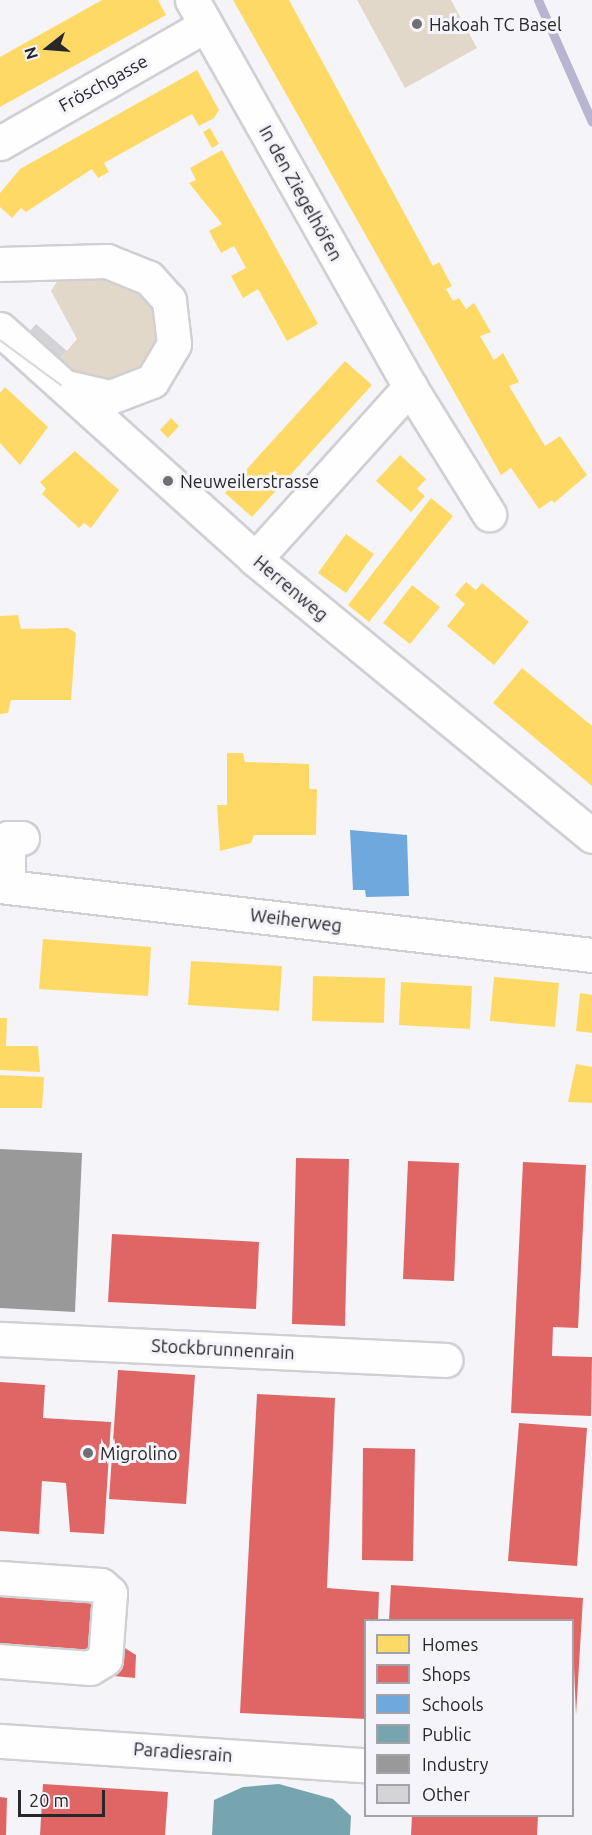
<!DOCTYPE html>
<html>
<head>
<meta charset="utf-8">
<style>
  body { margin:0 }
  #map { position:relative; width:592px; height:1835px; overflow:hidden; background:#f5f5f9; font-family:Ubuntu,sans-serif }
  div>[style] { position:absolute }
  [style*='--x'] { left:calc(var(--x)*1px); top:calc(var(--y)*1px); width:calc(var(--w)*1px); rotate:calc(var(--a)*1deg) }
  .green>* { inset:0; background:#e1d8c9 }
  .homes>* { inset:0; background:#ffd966 }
  .shops>* { inset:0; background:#e06666 }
  .schools>* { inset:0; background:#6fa8dc }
  .public>* { inset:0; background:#76a5af }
  .industry>* { inset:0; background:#999 }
  .stream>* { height:9px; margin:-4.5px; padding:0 4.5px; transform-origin:4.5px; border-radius:4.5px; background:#b7b5d0 }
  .building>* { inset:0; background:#d4d4d7 }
  .roads { filter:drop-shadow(2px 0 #d0d0d3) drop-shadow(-2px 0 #d0d0d3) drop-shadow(0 2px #d0d0d3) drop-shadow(0 -2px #d0d0d3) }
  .minor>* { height:33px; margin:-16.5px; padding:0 16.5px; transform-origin:16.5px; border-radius:16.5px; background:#fefefe }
  .tram>* { height:1.5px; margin:-0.75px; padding:0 0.75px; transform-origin:0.75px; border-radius:0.75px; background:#d6d6d7 }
  .dots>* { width:16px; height:16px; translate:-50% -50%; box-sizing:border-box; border:3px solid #f4f4fa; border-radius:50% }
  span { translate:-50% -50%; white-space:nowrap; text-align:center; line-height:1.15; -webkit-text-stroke:6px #f4f4fa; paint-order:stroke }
  .poi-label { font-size:18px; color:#28282b }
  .left { translate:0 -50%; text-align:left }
  .street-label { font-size:18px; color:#28282b }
  .legend { position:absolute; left:364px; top:1619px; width:210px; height:198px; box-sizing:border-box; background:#f4f4fa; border:2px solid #a2a2a7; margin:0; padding:8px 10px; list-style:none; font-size:18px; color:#28282b }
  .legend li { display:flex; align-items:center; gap:12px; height:30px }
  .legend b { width:30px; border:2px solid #a2a2a7 }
  .north { position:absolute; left:18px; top:18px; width:60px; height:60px; -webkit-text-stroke:4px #f4f4fa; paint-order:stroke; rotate:253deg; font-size:16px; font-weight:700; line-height:24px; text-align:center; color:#28282b }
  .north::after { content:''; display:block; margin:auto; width:21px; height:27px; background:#28282b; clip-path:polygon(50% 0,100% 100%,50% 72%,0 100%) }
  .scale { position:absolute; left:18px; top:1790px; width:87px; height:27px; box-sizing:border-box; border:3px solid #28282b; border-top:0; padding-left:8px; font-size:18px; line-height:21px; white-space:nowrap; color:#28282b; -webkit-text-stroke:4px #f4f4fa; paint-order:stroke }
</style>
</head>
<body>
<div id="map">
  <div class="green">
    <i style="clip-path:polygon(357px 0,451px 0,477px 48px,405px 88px)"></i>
    <i style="clip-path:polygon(84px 268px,151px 295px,161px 351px,124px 383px,77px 373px,59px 360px,77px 339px,51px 291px,62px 274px)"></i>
  </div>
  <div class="homes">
    <i style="clip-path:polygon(102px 0,158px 0,166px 15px,0 107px,0 57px)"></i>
    <i style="clip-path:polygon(233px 0,289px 0,433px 266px,439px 262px,452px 286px,446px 289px,453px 301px,459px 298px,466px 309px,474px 303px,491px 332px,480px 336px,494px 360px,503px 353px,519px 382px,509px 386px,545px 446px,560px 436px,587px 475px,554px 503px,552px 500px,539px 509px,511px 468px,501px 475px)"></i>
    <i style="clip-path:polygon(197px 70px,219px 110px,214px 118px,199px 126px,192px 114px,104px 163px,109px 172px,98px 178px,92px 169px,26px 212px,21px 208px,12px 218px,0 207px,0 193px,20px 169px)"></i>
    <i style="clip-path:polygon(210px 128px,219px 144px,212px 148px,203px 132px)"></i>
    <i style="clip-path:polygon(222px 150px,318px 324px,287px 341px,258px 289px,243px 298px,231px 276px,246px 268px,234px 246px,221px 253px,209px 231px,222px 224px,189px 183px,196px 180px,190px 168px)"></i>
    <i style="clip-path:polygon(345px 361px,372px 385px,252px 517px,225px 493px)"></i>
    <i style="clip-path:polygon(5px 387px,48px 427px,20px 465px,0 443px,0 393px)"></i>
    <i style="clip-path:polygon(171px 418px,179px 426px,168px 438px,160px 430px)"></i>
    <i style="clip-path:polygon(75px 451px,119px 490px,91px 528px,84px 523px,79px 528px,42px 494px,46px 489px,40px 482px)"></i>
    <i style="clip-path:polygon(400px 455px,426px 479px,417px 489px,425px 496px,411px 512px,376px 481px)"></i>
    <i style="clip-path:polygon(431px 498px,453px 516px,369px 622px,348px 605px)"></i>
    <i style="clip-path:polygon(346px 534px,374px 554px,346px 593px,318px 573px)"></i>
    <i style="clip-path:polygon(466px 582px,476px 590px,482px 583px,529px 622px,494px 665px,447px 626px,465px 604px,455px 595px)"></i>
    <i style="clip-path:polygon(412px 585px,440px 607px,410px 644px,383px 623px)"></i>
    <i style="clip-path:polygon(18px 615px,21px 629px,68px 628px,76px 633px,71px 700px,11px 700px,8px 713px,0 714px,0 616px)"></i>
    <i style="clip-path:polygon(522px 668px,592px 726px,592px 786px,493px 703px)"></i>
    <i style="clip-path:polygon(227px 753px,243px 753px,245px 762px,309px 764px,309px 789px,317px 789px,316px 835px,254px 835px,251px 843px,220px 851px,217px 805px,227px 805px)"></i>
    <i style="clip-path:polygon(43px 939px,151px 947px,148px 996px,39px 989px)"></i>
    <i style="clip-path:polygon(191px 961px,282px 966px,279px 1011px,188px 1005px)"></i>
    <i style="clip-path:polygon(313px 976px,385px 978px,384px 1023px,312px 1021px)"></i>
    <i style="clip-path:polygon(494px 977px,559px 983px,555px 1027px,490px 1021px)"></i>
    <i style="clip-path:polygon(401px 982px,472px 986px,470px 1029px,399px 1025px)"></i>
    <i style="clip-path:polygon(580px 993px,592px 995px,592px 1033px,576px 1031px)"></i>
    <i style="clip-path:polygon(0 1018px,7px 1018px,6px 1046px,38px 1046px,40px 1072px,0 1070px)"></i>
    <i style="clip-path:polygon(576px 1064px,592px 1067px,592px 1103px,568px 1102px)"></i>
    <i style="clip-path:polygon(0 1075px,44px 1077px,42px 1108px,0 1108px)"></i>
  </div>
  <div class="shops">
    <i style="clip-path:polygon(296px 1158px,349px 1159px,345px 1326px,292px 1324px)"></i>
    <i style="clip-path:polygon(408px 1161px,459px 1163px,454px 1281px,403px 1279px)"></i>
    <i style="clip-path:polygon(523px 1162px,586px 1165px,578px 1328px,553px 1327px,552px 1356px,592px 1357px,591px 1416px,511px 1413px)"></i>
    <i style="clip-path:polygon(112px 1234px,259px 1242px,256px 1309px,108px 1302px)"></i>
    <i style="clip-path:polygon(118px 1370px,195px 1375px,186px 1504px,109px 1499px)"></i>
    <i style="clip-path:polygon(0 1382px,45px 1385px,43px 1418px,111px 1422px,104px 1534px,70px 1532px,66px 1483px,42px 1481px,39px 1534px,0 1531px)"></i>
    <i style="clip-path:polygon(257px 1394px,335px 1398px,327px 1588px,379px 1592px,378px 1620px,366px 1620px,366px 1719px,240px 1713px)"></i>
    <i style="clip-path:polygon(519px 1423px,587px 1428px,577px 1566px,508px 1561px)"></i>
    <i style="clip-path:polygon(363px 1448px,415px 1449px,413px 1561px,362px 1560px)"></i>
    <i style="clip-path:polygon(0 1585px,101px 1592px,96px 1659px,0 1655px)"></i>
    <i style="clip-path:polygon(391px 1585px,583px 1598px,576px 1715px,572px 1620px,389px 1620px)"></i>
    <i style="clip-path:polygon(115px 1642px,136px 1655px,135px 1678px,114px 1676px)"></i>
    <i style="clip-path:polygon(43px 1784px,168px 1792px,165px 1835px,40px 1835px)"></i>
    <i style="clip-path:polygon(0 1797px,7px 1798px,6px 1835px,0 1835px)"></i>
    <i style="clip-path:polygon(412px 1816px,538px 1816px,537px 1835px,411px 1835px)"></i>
  </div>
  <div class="schools">
    <i style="clip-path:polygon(350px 830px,407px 835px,409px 896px,366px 897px,365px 890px,353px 890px)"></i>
  </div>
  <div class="public">
    <i style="clip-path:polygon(279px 1784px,333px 1799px,351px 1816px,350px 1835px,212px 1835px,214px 1800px,243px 1787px)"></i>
  </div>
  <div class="industry">
    <i style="clip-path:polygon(0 1149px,82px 1153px,75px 1312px,0 1308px)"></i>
  </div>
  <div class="stream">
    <i style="--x:538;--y:0;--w:133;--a:66.1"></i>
  </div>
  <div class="building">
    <i style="clip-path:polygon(36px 324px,67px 351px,59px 360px,28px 333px)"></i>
  </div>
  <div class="roads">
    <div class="minor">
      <i style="--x:192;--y:0;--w:444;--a:60.6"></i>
      <i style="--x:410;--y:387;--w:150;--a:58.1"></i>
      <i style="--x:0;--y:143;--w:237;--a:-29.8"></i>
      <i style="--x:0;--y:264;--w:107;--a:-1.6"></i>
      <i style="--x:107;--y:261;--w:45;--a:22"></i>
      <i style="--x:149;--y:278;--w:30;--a:48"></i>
      <i style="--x:169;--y:300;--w:44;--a:83.5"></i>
      <i style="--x:174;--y:344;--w:43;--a:120.7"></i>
      <i style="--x:152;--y:381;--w:45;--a:159.1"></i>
      <i style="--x:110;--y:397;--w:45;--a:-167.2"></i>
      <i style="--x:0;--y:329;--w:343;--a:42"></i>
      <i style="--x:255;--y:559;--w:436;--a:39.4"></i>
      <i style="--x:255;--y:559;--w:232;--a:-48"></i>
      <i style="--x:0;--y:886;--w:596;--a:6.65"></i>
      <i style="--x:8;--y:886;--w:48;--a:-90"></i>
      <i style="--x:8;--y:838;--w:14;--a:0"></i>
      <i style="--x:0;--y:1339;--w:446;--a:2.7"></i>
      <i style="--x:0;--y:1578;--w:101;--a:4"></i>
      <i style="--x:101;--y:1585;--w:12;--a:42"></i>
      <i style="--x:110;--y:1593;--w:66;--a:94.3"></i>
      <i style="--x:105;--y:1659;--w:17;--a:149"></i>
      <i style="--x:90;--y:1668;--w:90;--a:-175.6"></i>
      <i style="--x:0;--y:1741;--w:367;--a:3.8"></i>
    </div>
  </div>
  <div class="tram">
    <i style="--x:0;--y:340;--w:76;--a:36.4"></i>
  </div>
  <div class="dots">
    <i style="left:417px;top:24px;background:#707073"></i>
    <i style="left:168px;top:481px;background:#707073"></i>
    <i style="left:88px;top:1453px;background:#707073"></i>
  </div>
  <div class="poi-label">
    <span class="left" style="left:429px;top:24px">Hakoah TC Basel</span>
    <span class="left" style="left:180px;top:481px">Neuweilerstrasse</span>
    <span class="left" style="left:100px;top:1453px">Migrolino</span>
  </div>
  <div class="street-label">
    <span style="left:103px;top:83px;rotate:-29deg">Fröschgasse</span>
    <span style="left:301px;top:193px;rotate:61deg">In den Ziegelhöfen</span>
    <span style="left:291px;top:588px;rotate:40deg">Herrenweg</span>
    <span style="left:296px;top:920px;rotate:7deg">Weiherweg</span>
    <span style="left:223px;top:1349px;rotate:3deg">Stockbrunnenrain</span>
    <span style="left:183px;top:1752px;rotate:4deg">Paradiesrain</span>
  </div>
  <ul class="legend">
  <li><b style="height:16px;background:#ffd966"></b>Homes</li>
  <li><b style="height:16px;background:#e06666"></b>Shops</li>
  <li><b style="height:16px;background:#6fa8dc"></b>Schools</li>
  <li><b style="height:16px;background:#76a5af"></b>Public</li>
  <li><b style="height:16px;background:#999"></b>Industry</li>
  <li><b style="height:16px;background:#d4d4d7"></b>Other</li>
  </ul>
  <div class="north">N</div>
  <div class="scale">20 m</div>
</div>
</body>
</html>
